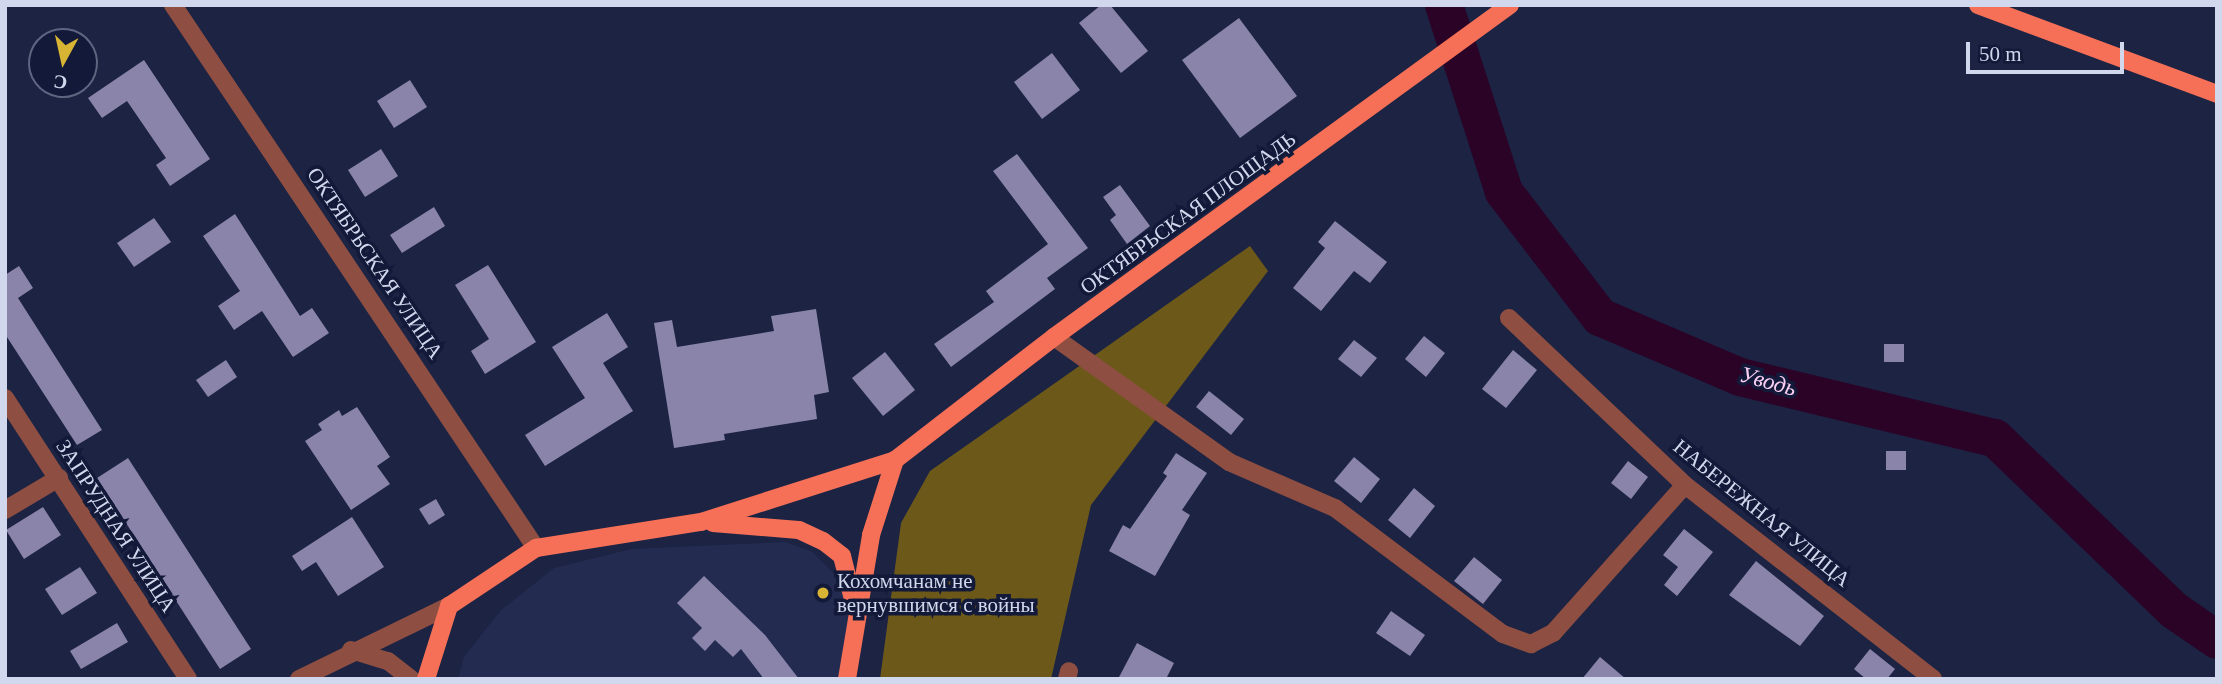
<!DOCTYPE html>
<html>
<head>
<meta charset="utf-8">
<style>
  body { margin:0 }
  #map { position:relative; width:2222px; height:684px; overflow:hidden; background:#1c2343; font-family:Georgia,serif }
  div>[style] { position:absolute }
  [style*='--x'] { left:calc(var(--x)*1px); top:calc(var(--y)*1px); width:calc(var(--w)*1px); rotate:calc(var(--a)*1deg) }
  .built>* { inset:0; background:#232b51 }
  .forest>* { inset:0; background:#6c591a }
  .river>* { height:38px; margin:-19px; padding:0 19px; transform-origin:19px; border-radius:19px; background:#2b0327 }
  .building>* { inset:0; background:#8a84ab }
  .minor>* { height:18px; margin:-9px; padding:0 9px; transform-origin:9px; border-radius:9px; background:#8e4e41 }
  .major>* { height:18px; margin:-9px; padding:0 9px; transform-origin:9px; border-radius:9px; background:#f57057 }
  .dots>* { width:19px; height:19px; translate:-50% -50%; box-sizing:border-box; border:4px solid #131938; border-radius:50% }
  span { translate:-50% -50%; white-space:nowrap; text-align:center; line-height:1.15; -webkit-text-stroke:7px #131938; paint-order:stroke }
  .street-label { font-size:21px; color:#d1d8ed }
  .poi-label { font-size:21px; color:#d1d8ed }
  .left { translate:0 -50%; text-align:left }
  .water-label { font-size:23px; color:#facff3; font-style:italic }
  .frame { position:absolute; inset:0; border:7px solid #d1d8ed; pointer-events:none }
  .north { position:absolute; left:28px; top:28px; width:70px; height:70px; box-sizing:border-box; background:#131938; border:2px solid #5f6580; border-radius:50%; rotate:188deg; font-size:19px; font-weight:700; line-height:28px; text-align:center; color:#d1d8ed }
  .north::after { content:''; display:block; margin:auto; width:24px; height:32px; background:#d8b434; clip-path:polygon(50% 0,100% 100%,50% 72%,0 100%) }
  .scale { position:absolute; left:1966px; top:42px; width:158px; height:32px; box-sizing:border-box; border:4px solid #d1d8ed; border-top:0; padding-left:9px; font-size:21px; line-height:24px; white-space:nowrap; color:#d1d8ed; -webkit-text-stroke:5px #131938; paint-order:stroke }
</style>
</head>
<body>
<div id="map">
  <div class="built">
    <i style="clip-path:polygon(785px 542px,813px 552px,847px 587px,848px 622px,840px 679px,458px 679px,464px 657px,500px 611px,554px 568px,631px 549px)"></i>
  </div>
  <div class="forest">
    <i style="clip-path:polygon(1250px 246px,1268px 271px,1091px 505px,1051px 679px,880px 679px,901px 523px,930px 471px)"></i>
  </div>
  <div class="river">
    <i style="--x:1444;--y:5;--w:196;--a:72.2"></i>
    <i style="--x:1504;--y:192;--w:158;--a:52.5"></i>
    <i style="--x:1600;--y:317;--w:152;--a:23.2"></i>
    <i style="--x:1740;--y:377;--w:262;--a:13.5"></i>
    <i style="--x:1995;--y:438;--w:250;--a:43.9"></i>
    <i style="--x:2175;--y:611;--w:51;--a:34.6"></i>
  </div>
  <div class="building">
    <i style="clip-path:polygon(1101px 5px,1110px 5px,1148px 51px,1121px 73px,1079px 23px)"></i>
    <i style="clip-path:polygon(1239px 18px,1297px 96px,1240px 138px,1182px 60px)"></i>
    <i style="clip-path:polygon(1052px 53px,1080px 90px,1042px 119px,1014px 82px)"></i>
    <i style="clip-path:polygon(144px 60px,210px 159px,170px 186px,156px 165px,166px 158px,127px 101px,102px 118px,88px 98px)"></i>
    <i style="clip-path:polygon(410px 80px,427px 107px,394px 128px,377px 101px)"></i>
    <i style="clip-path:polygon(381px 149px,398px 176px,365px 197px,348px 170px)"></i>
    <i style="clip-path:polygon(1017px 154px,1088px 248px,1047px 278px,1055px 289px,951px 367px,934px 344px,994px 302px,986px 291px,1048px 244px,993px 171px)"></i>
    <i style="clip-path:polygon(1120px 185px,1150px 226px,1127px 244px,1110px 220px,1116px 215px,1103px 197px)"></i>
    <i style="clip-path:polygon(434px 207px,445px 226px,402px 253px,390px 235px)"></i>
    <i style="clip-path:polygon(235px 214px,300px 316px,312px 308px,329px 333px,293px 357px,262px 311px,234px 330px,218px 306px,240px 291px,203px 236px)"></i>
    <i style="clip-path:polygon(154px 218px,171px 242px,134px 267px,117px 243px)"></i>
    <i style="clip-path:polygon(1335px 221px,1387px 262px,1370px 283px,1354px 271px,1321px 311px,1293px 288px,1325px 248px,1318px 242px)"></i>
    <i style="clip-path:polygon(488px 265px,536px 342px,485px 374px,471px 351px,489px 339px,455px 285px)"></i>
    <i style="clip-path:polygon(19px 266px,33px 288px,18px 298px,102px 430px,77px 445px,5px 334px,5px 275px)"></i>
    <i style="clip-path:polygon(816px 309px,829px 392px,814px 395px,817px 419px,724px 434px,725px 440px,674px 448px,654px 323px,672px 320px,677px 347px,774px 331px,771px 316px)"></i>
    <i style="clip-path:polygon(607px 313px,628px 347px,603px 363px,633px 411px,545px 466px,525px 435px,585px 398px,552px 347px)"></i>
    <i style="clip-path:polygon(1424px 336px,1445px 353px,1426px 377px,1405px 359px)"></i>
    <i style="clip-path:polygon(1354px 340px,1377px 358px,1361px 377px,1338px 359px)"></i>
    <i style="clip-path:polygon(1884px 344px,1904px 344px,1904px 362px,1884px 362px)"></i>
    <i style="clip-path:polygon(1513px 350px,1537px 370px,1506px 408px,1482px 389px)"></i>
    <i style="clip-path:polygon(885px 352px,915px 390px,883px 416px,852px 378px)"></i>
    <i style="clip-path:polygon(226px 360px,237px 377px,208px 397px,196px 380px)"></i>
    <i style="clip-path:polygon(1209px 391px,1244px 419px,1231px 435px,1196px 407px)"></i>
    <i style="clip-path:polygon(357px 407px,390px 457px,377px 466px,390px 484px,351px 510px,305px 441px,322px 430px,318px 424px,339px 410px,342px 416px)"></i>
    <i style="clip-path:polygon(1886px 451px,1906px 451px,1906px 470px,1886px 470px)"></i>
    <i style="clip-path:polygon(1176px 453px,1207px 473px,1182px 510px,1190px 515px,1155px 576px,1109px 551px,1123px 525px,1130px 529px,1167px 476px,1163px 473px)"></i>
    <i style="clip-path:polygon(1354px 457px,1380px 479px,1361px 503px,1334px 481px)"></i>
    <i style="clip-path:polygon(128px 458px,251px 649px,220px 669px,97px 478px)"></i>
    <i style="clip-path:polygon(1628px 461px,1648px 477px,1631px 499px,1611px 483px)"></i>
    <i style="clip-path:polygon(1414px 488px,1435px 506px,1410px 538px,1388px 520px)"></i>
    <i style="clip-path:polygon(436px 499px,445px 515px,429px 525px,419px 509px)"></i>
    <i style="clip-path:polygon(43px 507px,61px 535px,24px 559px,6px 530px)"></i>
    <i style="clip-path:polygon(352px 517px,384px 567px,338px 596px,316px 562px,302px 571px,292px 556px)"></i>
    <i style="clip-path:polygon(1684px 529px,1713px 552px,1677px 596px,1664px 585px,1678px 567px,1663px 555px)"></i>
    <i style="clip-path:polygon(1474px 557px,1502px 580px,1483px 604px,1454px 581px)"></i>
    <i style="clip-path:polygon(1756px 561px,1824px 616px,1800px 646px,1729px 595px)"></i>
    <i style="clip-path:polygon(80px 567px,97px 593px,62px 615px,45px 589px)"></i>
    <i style="clip-path:polygon(704px 576px,765px 635px,799px 679px,764px 679px,741px 649px,733px 657px,715px 640px,705px 651px,692px 638px,702px 628px,677px 603px)"></i>
    <i style="clip-path:polygon(1391px 611px,1425px 635px,1410px 656px,1376px 633px)"></i>
    <i style="clip-path:polygon(117px 623px,128px 642px,81px 669px,70px 651px)"></i>
    <i style="clip-path:polygon(1137px 643px,1174px 663px,1166px 679px,1118px 679px)"></i>
    <i style="clip-path:polygon(1870px 649px,1895px 669px,1887px 679px,1866px 679px,1854px 669px)"></i>
    <i style="clip-path:polygon(1600px 657px,1626px 679px,1582px 679px)"></i>
  </div>
  <div class="minor">
    <i style="--x:173;--y:5;--w:653;--a:56.24"></i>
    <i style="--x:1509;--y:318;--w:243;--a:43.5"></i>
    <i style="--x:1685;--y:485;--w:315;--a:38"></i>
    <i style="--x:1054;--y:337;--w:215;--a:35.5"></i>
    <i style="--x:1229;--y:462;--w:116;--a:23.5"></i>
    <i style="--x:1335;--y:508;--w:210;--a:36.9"></i>
    <i style="--x:1503;--y:634;--w:30;--a:20"></i>
    <i style="--x:1531;--y:644;--w:25;--a:-27"></i>
    <i style="--x:1553;--y:633;--w:198;--a:-48.3"></i>
    <i style="--x:5;--y:398;--w:335;--a:56.9"></i>
    <i style="--x:5;--y:510;--w:63;--a:-30.7"></i>
    <i style="--x:351;--y:650;--w:39;--a:17"></i>
    <i style="--x:388;--y:661;--w:29;--a:38"></i>
    <i style="--x:299;--y:679;--w:167;--a:-26"></i>
    <i style="--x:1067;--y:679;--w:8;--a:-76"></i>
  </div>
  <div class="major">
    <i style="--x:1978;--y:5;--w:255;--a:20.4"></i>
    <i style="--x:713;--y:523;--w:86;--a:4.7"></i>
    <i style="--x:799;--y:530;--w:26;--a:25"></i>
    <i style="--x:823;--y:541;--w:24;--a:38"></i>
    <i style="--x:842;--y:556;--w:49;--a:75.7"></i>
    <i style="--x:426;--y:679;--w:77;--a:-72.5"></i>
    <i style="--x:449;--y:606;--w:105;--a:-33.7"></i>
    <i style="--x:536;--y:548;--w:167;--a:-9"></i>
    <i style="--x:701;--y:522;--w:204;--a:-17.7"></i>
    <i style="--x:895;--y:460;--w:201;--a:-37.7"></i>
    <i style="--x:1054;--y:337;--w:564;--a:-36.06"></i>
    <i style="--x:847;--y:679;--w:146;--a:-80.5"></i>
    <i style="--x:871;--y:535;--w:79;--a:-72.3"></i>
  </div>
  <div class="dots">
    <i style="left:823px;top:593px;background:#d8b434"></i>
  </div>
  <div class="street-label">
    <span style="left:1188px;top:213px;rotate:-36deg">ОКТЯБРЬСКАЯ ПЛОЩАДЬ</span>
    <span style="left:375px;top:263px;rotate:56deg">ОКТЯБРЬСКАЯ УЛИЦА</span>
    <span style="left:1762px;top:513px;rotate:39deg">НАБЕРЕЖНАЯ УЛИЦА</span>
    <span style="left:116px;top:526px;rotate:57deg">ЗАПРУДНАЯ УЛИЦА</span>
  </div>
  <div class="poi-label">
    <span class="left" style="left:837px;top:593px">Кохомчанам не<br>вернувшимся с войны</span>
  </div>
  <div class="water-label">
    <span style="left:1768px;top:382px;rotate:15deg">Уводь</span>
  </div>
  <div class="frame"></div>
  <div class="north">С</div>
  <div class="scale">50 m</div>
</div>
</body>
</html>
